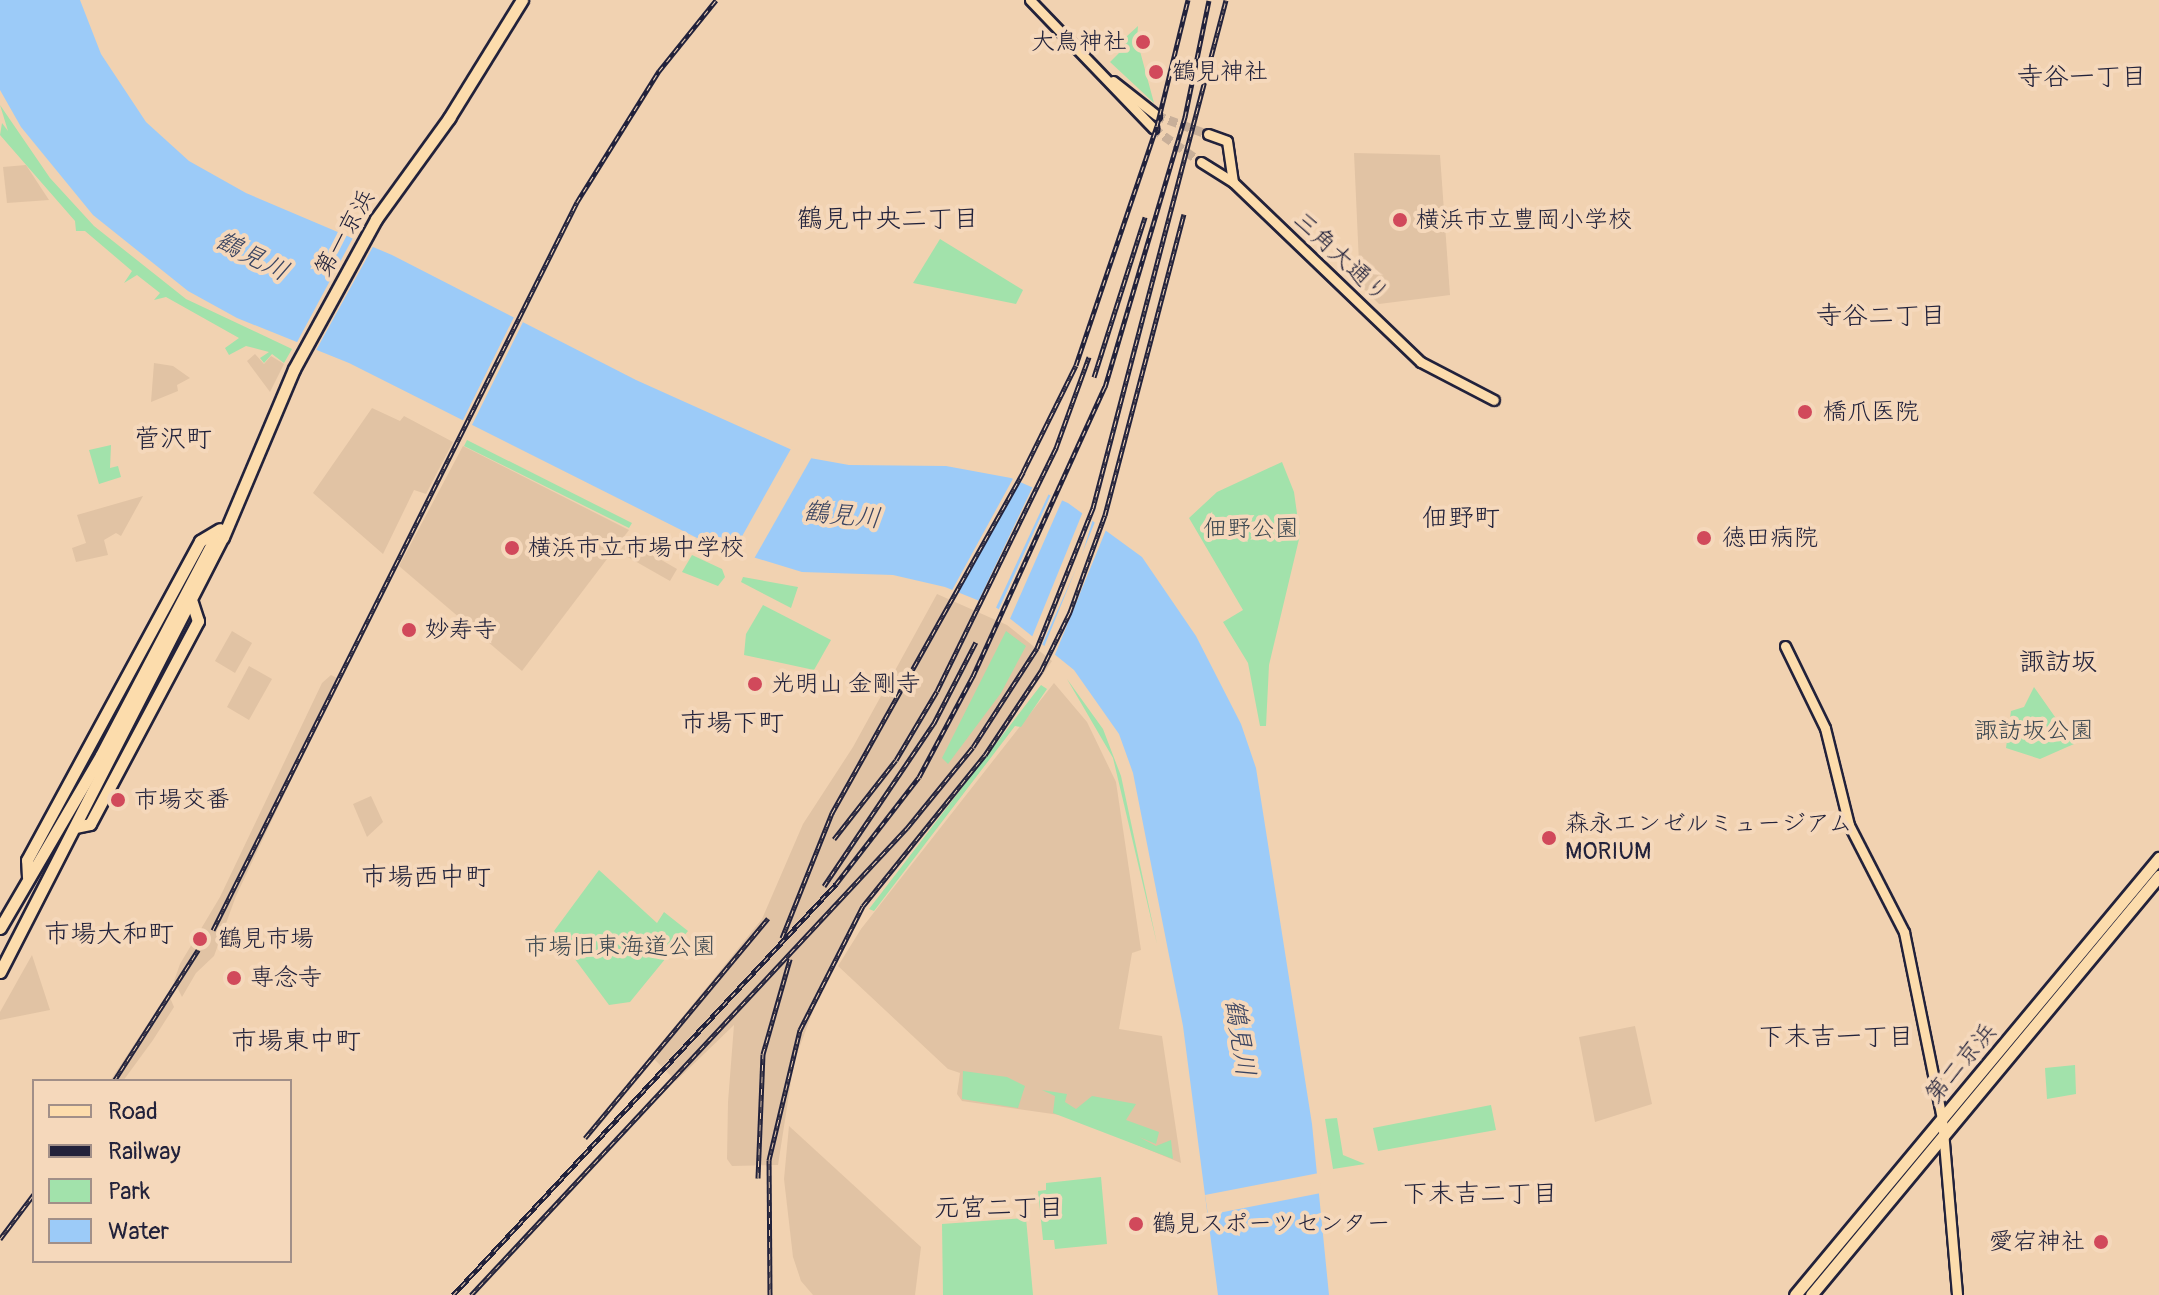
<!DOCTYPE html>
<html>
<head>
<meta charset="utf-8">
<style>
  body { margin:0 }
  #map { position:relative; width:2159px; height:1295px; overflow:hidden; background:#f1d2b1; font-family:Pangolin,"Klee One",sans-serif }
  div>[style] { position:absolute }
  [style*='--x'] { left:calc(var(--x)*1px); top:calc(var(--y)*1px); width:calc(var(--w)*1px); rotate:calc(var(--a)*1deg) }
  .built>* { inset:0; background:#e1c3a4 }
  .green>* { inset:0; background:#a2e2ab }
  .water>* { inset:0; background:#9ccbf8 }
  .pier>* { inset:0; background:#f1d2b1 }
  .major-tunnel>* { height:9px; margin-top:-4.5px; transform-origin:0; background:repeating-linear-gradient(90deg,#c8af99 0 9px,transparent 0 13.5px) }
  .roads { filter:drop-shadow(2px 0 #22223b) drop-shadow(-2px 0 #22223b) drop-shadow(0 2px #22223b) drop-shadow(0 -2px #22223b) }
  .major>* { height:9px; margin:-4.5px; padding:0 4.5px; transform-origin:4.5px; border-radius:4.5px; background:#fcdcac }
  .highway>* { height:11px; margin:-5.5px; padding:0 5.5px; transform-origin:5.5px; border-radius:5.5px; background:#fcdcac }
  .rail>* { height:5px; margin-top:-2.5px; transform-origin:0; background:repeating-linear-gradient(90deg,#f5d8bb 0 6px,#22223b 0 12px); box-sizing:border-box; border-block:2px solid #22223b }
  .dots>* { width:22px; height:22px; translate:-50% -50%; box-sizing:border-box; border:4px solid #f5d8bb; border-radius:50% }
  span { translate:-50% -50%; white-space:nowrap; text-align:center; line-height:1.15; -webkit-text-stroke:8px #f5d8bb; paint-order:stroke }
  .poi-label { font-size:24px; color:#22223b }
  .right { translate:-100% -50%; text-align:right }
  .left { translate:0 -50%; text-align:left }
  .street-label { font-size:24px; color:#22223b }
  .park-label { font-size:24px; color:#3c4851 }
  .neighbourhood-label { font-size:26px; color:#22223b }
  .water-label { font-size:26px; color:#3a4461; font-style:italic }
  .legend { position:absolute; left:32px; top:1079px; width:260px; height:184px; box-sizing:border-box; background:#f5d8bb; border:2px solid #a18f88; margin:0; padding:10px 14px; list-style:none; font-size:24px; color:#22223b }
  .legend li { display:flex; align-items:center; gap:16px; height:40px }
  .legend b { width:40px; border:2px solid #a18f88 }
</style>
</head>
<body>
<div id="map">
  <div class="built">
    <i style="clip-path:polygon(1354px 153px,1440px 155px,1450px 295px,1379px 304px,1360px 285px)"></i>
    <i style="clip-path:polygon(26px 165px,49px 200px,7px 203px,3px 167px)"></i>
    <i style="clip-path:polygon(255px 354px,264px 364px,271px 356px,284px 364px,270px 392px,247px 361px)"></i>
    <i style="clip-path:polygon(154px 363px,173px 366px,190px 378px,177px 385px,178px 391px,151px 402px)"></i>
    <i style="clip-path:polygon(372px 408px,400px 421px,404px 416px,453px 442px,426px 494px,414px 490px,383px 554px,313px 493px)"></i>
    <i style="clip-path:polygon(463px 446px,629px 530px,522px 671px,399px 566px)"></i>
    <i style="clip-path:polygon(143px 496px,121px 536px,116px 533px,104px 540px,108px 555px,76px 562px,72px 548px,86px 543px,77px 515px)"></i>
    <i style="clip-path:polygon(627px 540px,677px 569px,670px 581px,619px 552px)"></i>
    <i style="clip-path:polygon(937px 594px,1007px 625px,1052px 661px,977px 770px,864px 909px,829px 968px,794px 1062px,778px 1165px,732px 1166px,727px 1159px,728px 1102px,734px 1025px,676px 1081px,651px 1056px,762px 919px,803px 824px,853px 747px)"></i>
    <i style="clip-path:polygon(232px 631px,252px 643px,235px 673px,215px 661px)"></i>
    <i style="clip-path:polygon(249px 666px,272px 679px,249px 720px,227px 707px)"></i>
    <i style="clip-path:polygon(331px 675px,339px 679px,236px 896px,214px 956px,196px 973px,182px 997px,174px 981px,180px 964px,220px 897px,322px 683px)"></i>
    <i style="clip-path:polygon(1054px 683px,1087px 722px,1116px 782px,1141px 950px,1132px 953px,1119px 1029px,1162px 1036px,1181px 1163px,1067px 1116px,962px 1101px,957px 1094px,960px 1073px,948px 1069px,838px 966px,861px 929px)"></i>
    <i style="clip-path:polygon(371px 796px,383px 822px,367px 837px,353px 804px)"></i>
    <i style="clip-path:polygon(32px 955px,50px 1010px,0 1020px,0 1012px)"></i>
    <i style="clip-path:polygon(168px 993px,174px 1007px,153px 1040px,123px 1081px,110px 1081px)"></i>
    <i style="clip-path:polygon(1635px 1026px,1652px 1104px,1595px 1122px,1579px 1037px)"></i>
    <i style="clip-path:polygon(789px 1126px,921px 1247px,915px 1295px,813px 1295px,801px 1281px,793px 1257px,784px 1179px)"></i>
  </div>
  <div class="green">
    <i style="clip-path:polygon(1138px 26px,1137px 40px,1154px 103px,1110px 62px,1119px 53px,1114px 48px)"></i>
    <i style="clip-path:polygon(0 105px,50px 178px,94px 226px,186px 299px,292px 349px,284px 363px,272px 354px,264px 363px,260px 358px,269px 352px,246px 346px,229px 355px,225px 348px,239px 338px,166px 297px,154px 300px,160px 293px,137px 275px,124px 283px,132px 271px,85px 231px,76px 231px,75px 221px,0 135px,2px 123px,8px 131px)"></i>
    <i style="clip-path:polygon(940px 239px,1023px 290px,1016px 304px,913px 283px)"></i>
    <i style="clip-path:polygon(467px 440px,632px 523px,629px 528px,464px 446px)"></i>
    <i style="clip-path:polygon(111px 445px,110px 468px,118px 466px,121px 477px,99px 484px,89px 450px)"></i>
    <i style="clip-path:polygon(1282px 462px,1294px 492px,1300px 535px,1269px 665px,1266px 726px,1260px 726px,1248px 663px,1223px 622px,1243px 610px,1189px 518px,1217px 492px)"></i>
    <i style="clip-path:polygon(692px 555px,722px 569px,725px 577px,718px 586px,682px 572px)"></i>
    <i style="clip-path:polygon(743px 577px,798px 587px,791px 608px,741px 582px)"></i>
    <i style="clip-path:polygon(763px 605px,831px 640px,814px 670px,744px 655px,746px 634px)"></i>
    <i style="clip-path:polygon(1006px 631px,1026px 646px,1001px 693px,948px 764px,942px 758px)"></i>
    <i style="clip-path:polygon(1067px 679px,1103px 729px,1121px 776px,1157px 944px,1113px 758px)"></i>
    <i style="clip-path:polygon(1041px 685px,1047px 689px,1021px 727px,1015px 726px,874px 911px,869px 909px)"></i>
    <i style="clip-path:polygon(2034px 687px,2074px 744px,2040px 759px,2006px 748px,2011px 711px,2024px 707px)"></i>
    <i style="clip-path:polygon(599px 870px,657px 923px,664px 912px,688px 931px,630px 1002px,609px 1005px,554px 931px)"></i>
    <i style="clip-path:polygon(2075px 1065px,2076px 1094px,2047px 1099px,2045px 1068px)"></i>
    <i style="clip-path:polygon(963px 1071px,1007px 1077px,1025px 1086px,1018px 1108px,962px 1099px)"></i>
    <i style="clip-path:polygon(1042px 1090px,1067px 1094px,1065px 1102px,1076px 1109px,1092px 1096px,1136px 1104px,1126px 1120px,1159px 1132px,1156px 1144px,1139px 1137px,1156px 1146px,1171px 1140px,1173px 1159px,1053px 1113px,1055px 1096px)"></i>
    <i style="clip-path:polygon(1491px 1105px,1496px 1130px,1378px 1151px,1373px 1128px)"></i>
    <i style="clip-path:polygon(1337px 1118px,1343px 1155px,1365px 1164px,1333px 1169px,1325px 1119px)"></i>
    <i style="clip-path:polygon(1101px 1177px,1107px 1244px,1055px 1249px,1054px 1240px,1043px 1240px,1038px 1191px,1046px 1190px,1046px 1183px)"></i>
    <i style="clip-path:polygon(1026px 1218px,1033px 1295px,943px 1295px,942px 1224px)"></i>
  </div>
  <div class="water">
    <i style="clip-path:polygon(0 0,80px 0,101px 54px,146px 122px,189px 161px,246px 193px,392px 255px,636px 380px,810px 458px,849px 465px,946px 466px,1011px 478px,1068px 503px,1142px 557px,1196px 636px,1241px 724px,1256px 768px,1312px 1124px,1329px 1295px,1218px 1295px,1183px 1026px,1133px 773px,1119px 734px,1074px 670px,997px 608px,945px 587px,893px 575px,802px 572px,707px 543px,349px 363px,237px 318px,188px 291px,93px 215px,21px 127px,0 90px)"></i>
  </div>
  <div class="pier">
    <i style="clip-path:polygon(355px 234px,375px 243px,314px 354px,295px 346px)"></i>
    <i style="clip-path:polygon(515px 315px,524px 320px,469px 431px,460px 426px)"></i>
    <i style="clip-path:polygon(792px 447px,813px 455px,751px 564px,731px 556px)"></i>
    <i style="clip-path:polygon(1015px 475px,1022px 477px,955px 596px,950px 594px)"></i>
    <i style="clip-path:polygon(1035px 482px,1051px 489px,994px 612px,977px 604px)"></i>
    <i style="clip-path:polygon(1053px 490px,1064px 496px,1009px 621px,997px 613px)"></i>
    <i style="clip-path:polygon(1084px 509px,1094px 516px,1081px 558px,1042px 645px,1032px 637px)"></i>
    <i style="clip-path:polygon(1097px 517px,1108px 525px,1054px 657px,1044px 647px)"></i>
    <i style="clip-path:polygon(1319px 1173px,1321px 1193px,1208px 1215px,1205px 1195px)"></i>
  </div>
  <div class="major-tunnel">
    <i style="--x:1156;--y:115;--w:55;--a:20.1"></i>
    <i style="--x:1153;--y:128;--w:59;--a:35.3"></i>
  </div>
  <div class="roads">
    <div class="major">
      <i style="--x:1030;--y:0;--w:178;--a:46.1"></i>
      <i style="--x:1113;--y:81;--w:55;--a:38.3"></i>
      <i style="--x:1208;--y:134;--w:20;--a:20"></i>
      <i style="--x:1227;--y:141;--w:41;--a:81.7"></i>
      <i style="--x:1233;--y:182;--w:260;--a:43.8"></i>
      <i style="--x:1421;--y:362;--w:82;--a:27.5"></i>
      <i style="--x:1201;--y:162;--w:38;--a:32"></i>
      <i style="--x:1785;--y:646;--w:91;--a:64"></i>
      <i style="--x:1825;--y:728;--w:100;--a:76.1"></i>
      <i style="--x:1849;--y:825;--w:120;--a:62.8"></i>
      <i style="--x:1904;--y:932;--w:191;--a:78.5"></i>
      <i style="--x:1942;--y:1119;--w:177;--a:85.1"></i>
    </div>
    <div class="highway">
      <i style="--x:75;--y:827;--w:15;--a:-11"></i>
      <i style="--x:90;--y:824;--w:230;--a:-62"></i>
      <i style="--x:198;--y:621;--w:20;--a:-108"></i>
      <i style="--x:28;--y:877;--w:17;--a:-93"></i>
      <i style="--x:27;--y:860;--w:363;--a:-61.5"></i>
      <i style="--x:200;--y:541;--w:23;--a:-31"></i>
      <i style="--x:0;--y:928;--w:200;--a:-59.7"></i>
      <i style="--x:101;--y:755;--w:247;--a:-62.3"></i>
      <i style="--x:0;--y:972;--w:489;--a:-62.9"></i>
      <i style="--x:223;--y:537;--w:182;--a:-67.1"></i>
      <i style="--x:294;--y:369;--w:171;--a:-61.3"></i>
      <i style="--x:376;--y:219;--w:125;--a:-54.1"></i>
      <i style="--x:449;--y:118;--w:139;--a:-58.3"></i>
      <i style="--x:1795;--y:1295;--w:569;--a:-50.21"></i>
      <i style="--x:1811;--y:1295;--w:545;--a:-50.29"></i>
    </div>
  </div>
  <div class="rail">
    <i style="--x:1094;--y:377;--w:168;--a:-72.3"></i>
    <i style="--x:834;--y:839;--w:100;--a:-51.9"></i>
    <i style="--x:896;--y:760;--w:80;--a:-59.3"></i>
    <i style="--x:937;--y:691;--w:271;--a:-63.9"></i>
    <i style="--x:1056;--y:448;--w:97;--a:-70.1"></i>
    <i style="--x:824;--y:886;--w:197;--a:-56"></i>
    <i style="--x:934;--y:723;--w:91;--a:-62.6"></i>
    <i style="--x:213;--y:930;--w:814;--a:-63.43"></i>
    <i style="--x:577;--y:202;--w:155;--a:-58"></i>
    <i style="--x:659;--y:71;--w:91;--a:-51.2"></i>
    <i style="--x:782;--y:938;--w:135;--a:-68.2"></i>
    <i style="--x:832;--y:813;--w:391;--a:-60.7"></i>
    <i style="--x:1023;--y:472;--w:119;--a:-63.6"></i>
    <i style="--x:1076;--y:365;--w:252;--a:-71.3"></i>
    <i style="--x:1157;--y:126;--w:130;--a:-76.2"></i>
    <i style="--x:114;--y:1081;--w:156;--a:-57.3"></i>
    <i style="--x:585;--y:1138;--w:286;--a:-50.2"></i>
    <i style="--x:758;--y:1178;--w:124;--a:-87.7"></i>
    <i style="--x:763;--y:1054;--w:99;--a:-74.1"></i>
    <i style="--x:0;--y:1239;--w:56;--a:-52.9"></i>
    <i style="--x:453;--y:1295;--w:562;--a:-47.02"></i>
    <i style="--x:836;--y:884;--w:135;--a:-52.2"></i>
    <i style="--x:919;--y:777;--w:115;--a:-61.9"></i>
    <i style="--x:973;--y:676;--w:318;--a:-65.5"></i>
    <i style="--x:1105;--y:387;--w:282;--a:-73.5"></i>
    <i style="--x:1185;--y:117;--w:119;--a:-78.4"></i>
    <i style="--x:471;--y:1295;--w:639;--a:-46.97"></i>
    <i style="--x:907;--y:828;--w:104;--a:-50.8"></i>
    <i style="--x:973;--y:747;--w:118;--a:-57.1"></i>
    <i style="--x:1037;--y:648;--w:151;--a:-68.2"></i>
    <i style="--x:1093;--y:508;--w:525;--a:-75.33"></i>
    <i style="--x:770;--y:1295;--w:135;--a:-90.4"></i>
    <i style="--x:769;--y:1160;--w:134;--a:-76.6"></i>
    <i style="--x:800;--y:1030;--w:139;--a:-63.1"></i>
    <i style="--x:863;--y:906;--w:194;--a:-51.1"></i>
    <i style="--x:985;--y:755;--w:101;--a:-56.3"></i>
    <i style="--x:1041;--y:671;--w:66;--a:-63.8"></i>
    <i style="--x:1070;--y:612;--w:103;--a:-70.2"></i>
    <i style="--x:1105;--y:515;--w:311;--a:-75.3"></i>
  </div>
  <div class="dots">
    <i style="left:1143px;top:42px;background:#d1495b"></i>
    <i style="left:1156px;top:72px;background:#d1495b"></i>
    <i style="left:1400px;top:220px;background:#d1495b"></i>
    <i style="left:1805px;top:412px;background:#d1495b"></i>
    <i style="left:1704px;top:538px;background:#d1495b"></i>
    <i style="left:512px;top:548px;background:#d1495b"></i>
    <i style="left:409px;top:630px;background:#d1495b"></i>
    <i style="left:755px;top:684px;background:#d1495b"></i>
    <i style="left:118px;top:800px;background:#d1495b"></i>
    <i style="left:1549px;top:838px;background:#d1495b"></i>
    <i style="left:200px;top:939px;background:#d1495b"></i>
    <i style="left:234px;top:978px;background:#d1495b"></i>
    <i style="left:1136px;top:1224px;background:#d1495b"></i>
    <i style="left:2101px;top:1242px;background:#d1495b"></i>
  </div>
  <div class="poi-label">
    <span class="right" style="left:1127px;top:42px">大鳥神社</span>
    <span class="left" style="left:1172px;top:72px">鶴見神社</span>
    <span class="left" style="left:1416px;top:220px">横浜市立豊岡小学校</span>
    <span class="left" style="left:1823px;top:412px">橋爪医院</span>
    <span class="left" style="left:1722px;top:538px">徳田病院</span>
    <span class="left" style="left:528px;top:548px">横浜市立市場中学校</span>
    <span class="left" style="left:425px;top:630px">妙寿寺</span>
    <span class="left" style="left:771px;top:684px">光明山 金剛寺</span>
    <span class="left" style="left:134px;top:800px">市場交番</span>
    <span class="left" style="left:1565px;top:838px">森永エンゼルミュージアム<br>MORIUM</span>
    <span class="left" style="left:218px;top:939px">鶴見市場</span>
    <span class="left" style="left:250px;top:978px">専念寺</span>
    <span class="left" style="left:1152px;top:1224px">鶴見スポーツセンター</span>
    <span class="right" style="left:2085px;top:1242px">愛宕神社</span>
  </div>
  <div class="street-label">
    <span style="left:345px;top:233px;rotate:-60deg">第一京浜</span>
    <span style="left:1341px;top:257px;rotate:43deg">三角大通り</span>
    <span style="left:1961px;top:1063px;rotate:-50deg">第二京浜</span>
  </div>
  <div class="park-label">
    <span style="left:1251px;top:529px">佃野公園</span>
    <span style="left:2034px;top:731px">諏訪坂公園</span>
    <span style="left:620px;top:947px">市場旧東海道公園</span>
  </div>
  <div class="neighbourhood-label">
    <span style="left:2082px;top:78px">寺谷一丁目</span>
    <span style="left:888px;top:220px">鶴見中央二丁目</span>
    <span style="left:1881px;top:317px">寺谷二丁目</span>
    <span style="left:173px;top:440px">菅沢町</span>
    <span style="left:1461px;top:519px">佃野町</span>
    <span style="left:2058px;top:663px">諏訪坂</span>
    <span style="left:732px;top:724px">市場下町</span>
    <span style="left:426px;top:878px">市場西中町</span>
    <span style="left:109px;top:935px">市場大和町</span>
    <span style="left:1836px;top:1038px">下末吉一丁目</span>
    <span style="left:296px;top:1042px">市場東中町</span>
    <span style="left:1480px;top:1195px">下末吉二丁目</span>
    <span style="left:999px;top:1209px">元宮二丁目</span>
  </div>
  <div class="water-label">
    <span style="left:252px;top:257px;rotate:27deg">鶴見川</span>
    <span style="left:842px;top:516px;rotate:6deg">鶴見川</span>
    <span style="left:1239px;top:1038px;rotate:81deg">鶴見川</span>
  </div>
  <ul class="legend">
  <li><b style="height:10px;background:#fcdcac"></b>Road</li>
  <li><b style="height:10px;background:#22223b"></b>Railway</li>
  <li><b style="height:22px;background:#a2e2ab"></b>Park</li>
  <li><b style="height:22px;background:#9ccbf8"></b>Water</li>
  </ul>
</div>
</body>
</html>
